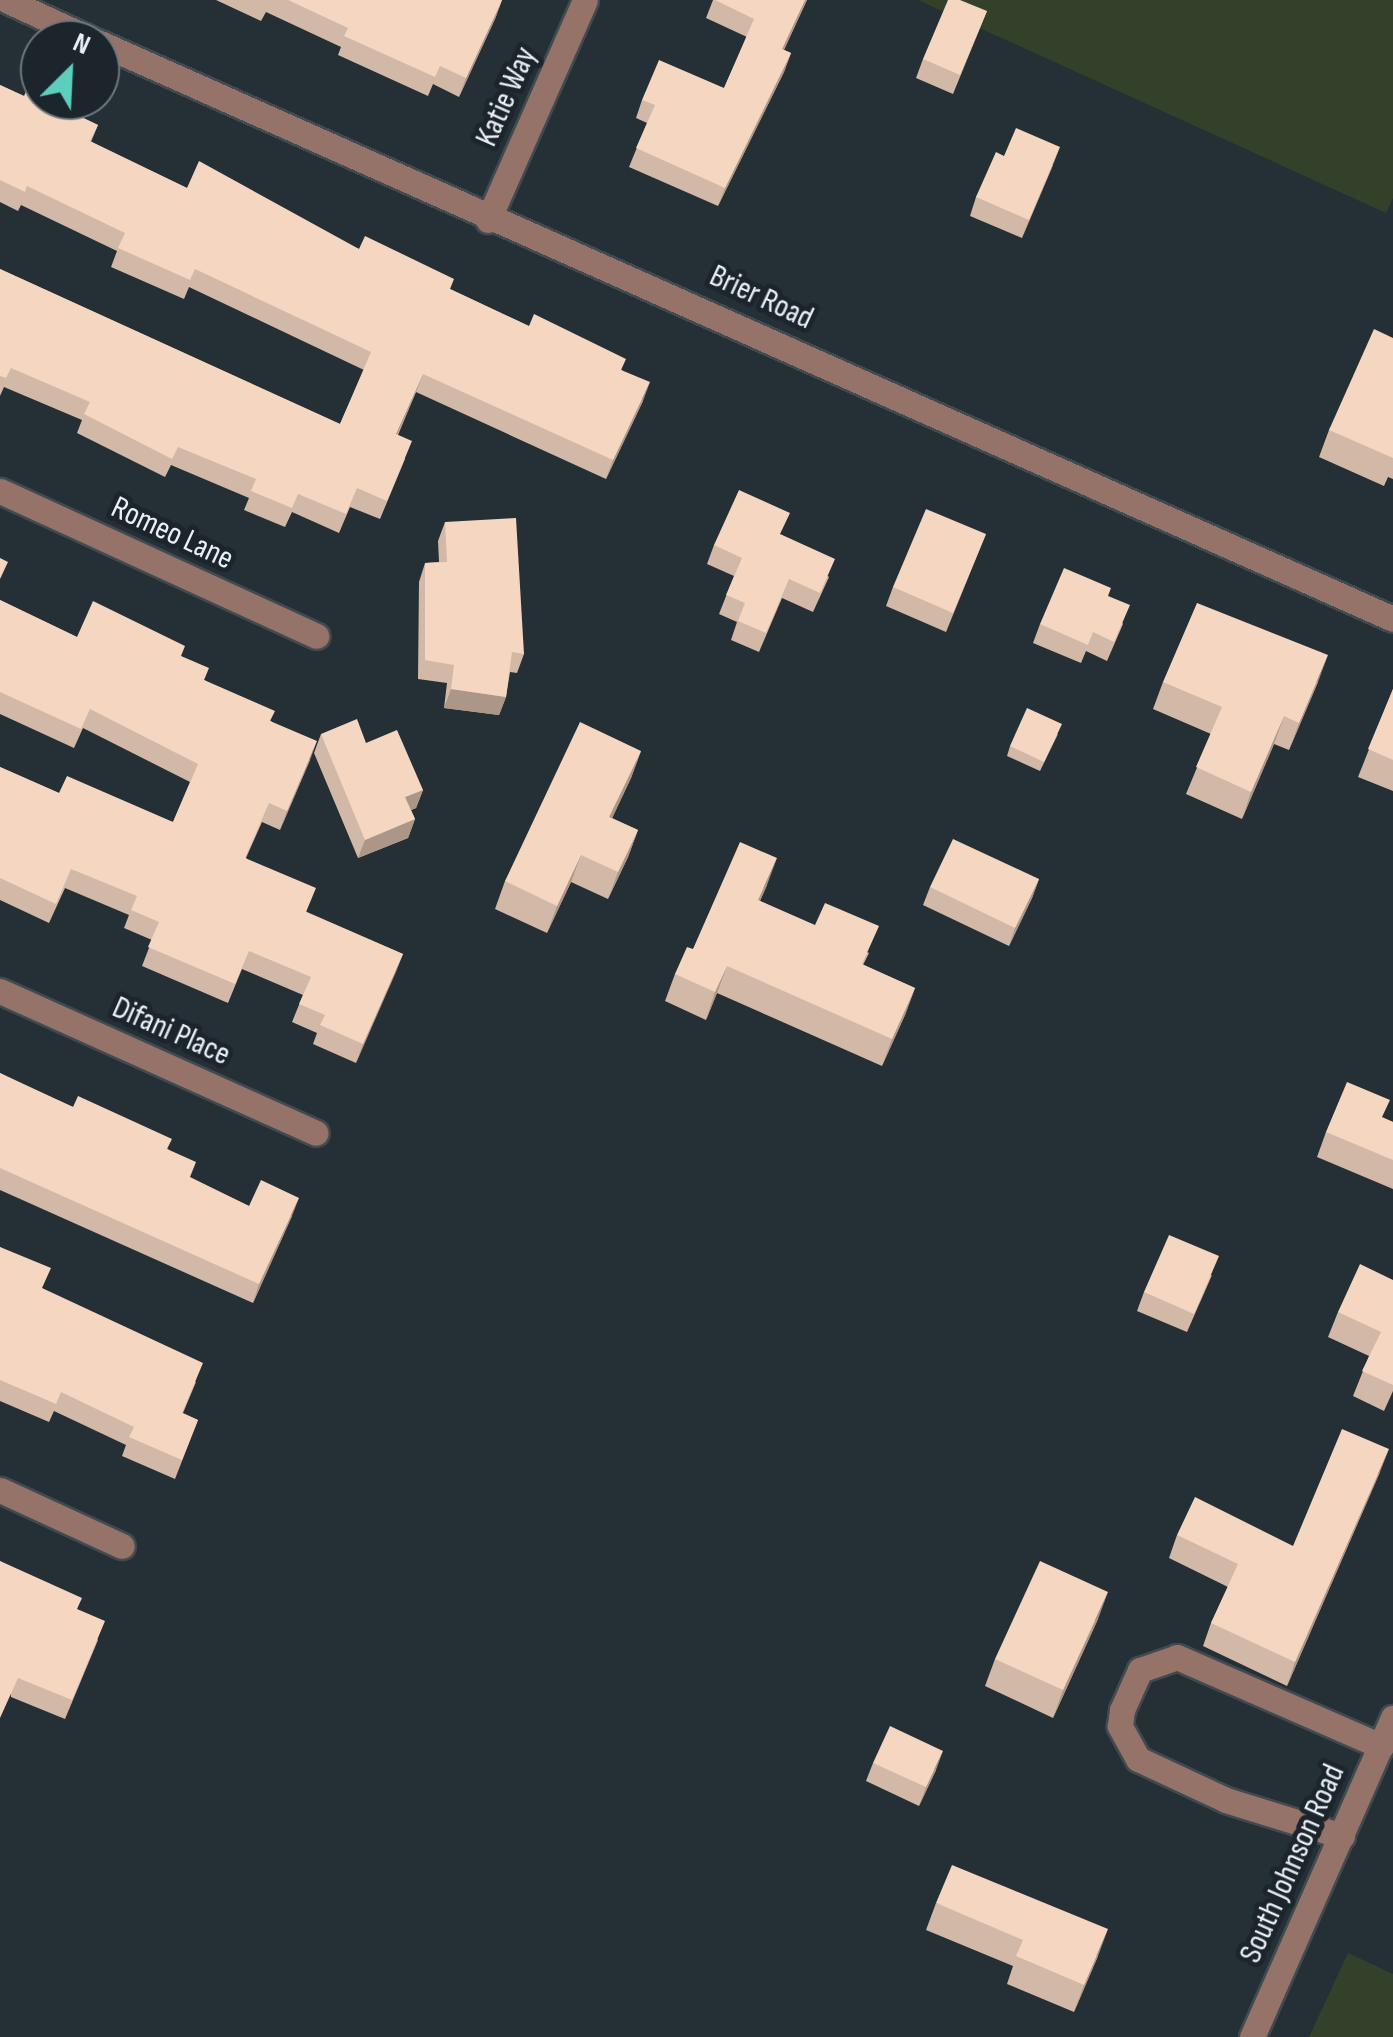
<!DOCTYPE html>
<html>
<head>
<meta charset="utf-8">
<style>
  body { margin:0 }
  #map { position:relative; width:1393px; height:2037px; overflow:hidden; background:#252f36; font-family:"Sofia Sans Condensed",sans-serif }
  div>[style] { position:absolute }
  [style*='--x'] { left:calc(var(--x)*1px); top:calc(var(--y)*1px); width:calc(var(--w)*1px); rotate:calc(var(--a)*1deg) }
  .green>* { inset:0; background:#33412a }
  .roads { filter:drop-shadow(2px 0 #414a51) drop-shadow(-2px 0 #414a51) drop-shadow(0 2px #414a51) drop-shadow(0 -2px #414a51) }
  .minor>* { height:25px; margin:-12.5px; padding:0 12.5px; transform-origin:12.5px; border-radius:12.5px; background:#967368 }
  .wall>* { inset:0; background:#d2b8a6 }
  .shaded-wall>* { inset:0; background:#ab9687 }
  .building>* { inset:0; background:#f4d6c1 }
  span { translate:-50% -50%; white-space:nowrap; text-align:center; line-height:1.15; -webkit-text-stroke:10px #1c252c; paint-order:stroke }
  .street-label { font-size:32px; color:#eaf0f5 }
  .north { position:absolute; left:20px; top:20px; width:100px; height:100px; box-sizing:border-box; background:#1c252c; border:2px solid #6e767c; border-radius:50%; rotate:24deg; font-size:28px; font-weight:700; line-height:40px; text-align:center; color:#eaf0f5 }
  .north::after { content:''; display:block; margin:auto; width:35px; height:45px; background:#5ccebb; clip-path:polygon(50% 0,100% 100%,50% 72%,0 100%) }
</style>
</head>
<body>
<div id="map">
  <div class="green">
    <i style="clip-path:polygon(918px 0,1393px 0,1393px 198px,1386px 213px)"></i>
    <i style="clip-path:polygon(1348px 1953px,1393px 1974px,1393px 2037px,1309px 2037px)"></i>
  </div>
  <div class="roads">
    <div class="minor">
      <i style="--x:6;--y:0;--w:96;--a:24.7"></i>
      <i style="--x:100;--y:43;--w:1415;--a:24.01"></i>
      <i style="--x:488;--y:220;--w:240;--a:-66.2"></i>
      <i style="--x:0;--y:491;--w:348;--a:24.6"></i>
      <i style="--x:0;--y:991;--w:346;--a:24.2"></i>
      <i style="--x:0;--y:1490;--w:134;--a:24.7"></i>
      <i style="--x:1342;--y:1836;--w:121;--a:-162.8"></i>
      <i style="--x:1226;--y:1800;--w:97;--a:-155"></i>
      <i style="--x:1138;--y:1759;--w:38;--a:-119"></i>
      <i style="--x:1120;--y:1726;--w:16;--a:-83"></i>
      <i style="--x:1122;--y:1710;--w:44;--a:-65.8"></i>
      <i style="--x:1140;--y:1670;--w:39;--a:-19"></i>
      <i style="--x:1177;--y:1657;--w:223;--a:23.6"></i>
      <i style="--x:1252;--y:2037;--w:349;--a:-66.2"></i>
    </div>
  </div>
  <div class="wall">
    <i style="clip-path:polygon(216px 0,502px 0,495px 19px,459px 97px,433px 84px,428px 96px,338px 55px,341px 47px,266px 12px,261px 21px)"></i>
    <i style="clip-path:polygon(713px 0,807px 0,784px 50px,791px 53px,784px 72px,718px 206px,629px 167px,647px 123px,636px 118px,642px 100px,724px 88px,747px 37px,706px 18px)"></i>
    <i style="clip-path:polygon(987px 11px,953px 94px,916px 78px,923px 59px)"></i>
    <i style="clip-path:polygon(0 85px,24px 96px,65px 109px,98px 125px,91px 142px,187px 188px,359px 249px,450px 289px,622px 370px,643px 401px,606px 479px,416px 392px,398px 435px,405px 459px,380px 519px,350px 507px,339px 533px,292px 512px,285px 527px,244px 510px,249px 498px,171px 465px,165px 477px,77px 433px,82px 420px,4px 387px,0 396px,0 269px,340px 424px,364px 370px,189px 287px,184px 299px,111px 267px,117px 251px,21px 205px,18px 211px,0 202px)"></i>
    <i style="clip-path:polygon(1004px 156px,1053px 165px,1022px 238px,970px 216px,976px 197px)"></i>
    <i style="clip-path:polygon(1393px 338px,1393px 479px,1388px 477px,1384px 486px,1319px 457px,1329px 430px)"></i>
    <i style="clip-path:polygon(445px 522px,524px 654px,517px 673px,510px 672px,506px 697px,499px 715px,444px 708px,447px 683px,418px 679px,419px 582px,425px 563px,439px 562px,438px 541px)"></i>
    <i style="clip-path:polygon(986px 534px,946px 632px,886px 606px,893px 587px)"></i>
    <i style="clip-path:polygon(782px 535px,829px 577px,813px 612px,782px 598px,759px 652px,731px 640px,737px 622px,719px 614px,734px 576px,707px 564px,714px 545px)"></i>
    <i style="clip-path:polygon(1108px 596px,1123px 624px,1107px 661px,1086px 651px,1081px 663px,1033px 643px,1040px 624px)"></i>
    <i style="clip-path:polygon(0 600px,77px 637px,181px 656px,204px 680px,271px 721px,310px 760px,280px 830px,262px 822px,246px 858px,307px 912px,403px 954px,356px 1063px,313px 1044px,317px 1033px,292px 1022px,303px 995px,242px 969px,228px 1003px,142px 966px,152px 940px,124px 928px,129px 915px,65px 888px,49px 923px,0 900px,0 767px,59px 793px,173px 822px,190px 782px,83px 728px,74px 748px,0 714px)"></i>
    <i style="clip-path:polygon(1163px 682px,1318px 682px,1289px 750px,1274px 744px,1242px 819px,1186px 794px,1211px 734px,1153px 709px)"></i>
    <i style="clip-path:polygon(1393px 689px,1393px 791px,1358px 777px)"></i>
    <i style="clip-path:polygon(321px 734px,366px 743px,423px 790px,416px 808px,411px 810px,415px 819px,408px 838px,358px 858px,314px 753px)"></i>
    <i style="clip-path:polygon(1058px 734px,1040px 771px,1007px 756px,1010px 746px)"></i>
    <i style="clip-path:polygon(641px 751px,631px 778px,612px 818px,638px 830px,628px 857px,608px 899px,571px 882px,547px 933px,495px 909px,505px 881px)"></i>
    <i style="clip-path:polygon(1039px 879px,1032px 898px,1009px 946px,923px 905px,930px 887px)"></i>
    <i style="clip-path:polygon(767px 885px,760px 901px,869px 953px,863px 965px,915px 988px,905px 1015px,882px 1066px,717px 993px,706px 1020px,665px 1001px,675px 974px,693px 949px)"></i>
    <i style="clip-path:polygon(0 1073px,19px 1083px,168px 1149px,190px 1178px,249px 1206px,292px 1216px,253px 1303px,0 1190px)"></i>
    <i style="clip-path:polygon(1383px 1118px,1393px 1122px,1393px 1189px,1317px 1157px,1326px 1132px)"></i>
    <i style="clip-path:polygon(0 1247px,43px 1289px,196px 1382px,183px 1413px,198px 1420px,175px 1479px,122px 1456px,126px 1445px,54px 1411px,49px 1422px,0 1401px)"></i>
    <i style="clip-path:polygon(1212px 1275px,1187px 1332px,1137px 1311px,1144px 1292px)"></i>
    <i style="clip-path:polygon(1393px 1280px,1393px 1391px,1384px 1411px,1353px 1396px,1369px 1356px,1328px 1337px,1338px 1312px)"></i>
    <i style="clip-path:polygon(1380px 1472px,1287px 1686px,1203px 1646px,1211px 1623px,1228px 1587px,1169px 1558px,1177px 1535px,1293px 1546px)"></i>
    <i style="clip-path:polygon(0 1561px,77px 1610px,98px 1640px,65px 1719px,11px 1697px)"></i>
    <i style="clip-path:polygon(1098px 1619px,1053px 1718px,985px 1686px,995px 1659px)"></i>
    <i style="clip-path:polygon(873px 1763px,936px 1770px,919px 1806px,866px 1781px)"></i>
    <i style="clip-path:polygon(936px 1903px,1098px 1956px,1074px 2012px,1007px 1984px,1013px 1966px,926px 1930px)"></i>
  </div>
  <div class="shaded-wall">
    <i style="clip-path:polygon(502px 0,495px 19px,459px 97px,466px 78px)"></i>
    <i style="clip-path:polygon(805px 0,807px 0,775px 68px,782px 49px)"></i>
    <i style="clip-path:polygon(791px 53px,784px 72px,718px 206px,725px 188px)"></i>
    <i style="clip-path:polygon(1060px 147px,1053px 165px,1022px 238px,1029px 220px)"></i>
    <i style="clip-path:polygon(423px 374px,416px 392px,389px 453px,396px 434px)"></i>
    <i style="clip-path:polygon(650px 382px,643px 401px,606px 479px,613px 460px)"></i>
    <i style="clip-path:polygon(1328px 655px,1318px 682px,1289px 750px,1299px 723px)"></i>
    <i style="clip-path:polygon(451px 689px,506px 697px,499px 715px,444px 708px)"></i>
    <i style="clip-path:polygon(1284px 716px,1274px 744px,1242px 819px,1251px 792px)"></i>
    <i style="clip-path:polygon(317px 741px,310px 760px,280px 830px,287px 811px)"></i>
    <i style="clip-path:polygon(641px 751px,631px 778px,600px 844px,609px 817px)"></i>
    <i style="clip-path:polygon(423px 790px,416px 808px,398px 816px,405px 797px)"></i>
    <i style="clip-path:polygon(415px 819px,408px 838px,358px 858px,365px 840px)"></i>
    <i style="clip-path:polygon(638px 830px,628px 857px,608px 899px,618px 872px)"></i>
    <i style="clip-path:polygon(581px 855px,571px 882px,547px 933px,557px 906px)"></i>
    <i style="clip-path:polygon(777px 858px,767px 885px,748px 927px,758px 900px)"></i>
    <i style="clip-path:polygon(1039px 879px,1032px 898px,1009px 946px,1015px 928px)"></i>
    <i style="clip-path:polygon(403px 954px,396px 972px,356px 1063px,363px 1044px)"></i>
    <i style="clip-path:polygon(727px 966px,717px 993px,706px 1020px,715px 992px)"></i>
    <i style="clip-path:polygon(915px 988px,905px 1015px,882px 1066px,892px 1039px)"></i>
    <i style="clip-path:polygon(299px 1198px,292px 1216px,253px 1303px,259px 1284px)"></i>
    <i style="clip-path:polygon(1389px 1449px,1380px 1472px,1287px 1686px,1295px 1662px)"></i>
    <i style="clip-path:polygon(1108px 1592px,1098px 1619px,1053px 1718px,1063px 1690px)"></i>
    <i style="clip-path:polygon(943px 1751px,936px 1770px,919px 1806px,926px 1787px)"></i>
    <i style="clip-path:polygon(1108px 1929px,1098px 1956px,1074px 2012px,1084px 1985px)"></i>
  </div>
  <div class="building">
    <i style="clip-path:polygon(288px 0,502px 0,466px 78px,440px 66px,435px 77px,344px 36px,348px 28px)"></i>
    <i style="clip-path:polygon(715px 0,805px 0,782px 49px,791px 53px,725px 188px,636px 148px,655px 105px,642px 100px,659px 60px,724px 88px,754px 19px)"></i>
    <i style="clip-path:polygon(948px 0,960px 0,987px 11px,960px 75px,923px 59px)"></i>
    <i style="clip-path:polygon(30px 83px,40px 88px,40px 100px,67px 100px,68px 101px,64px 109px,98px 125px,90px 141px,187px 188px,199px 161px,359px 249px,365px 236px,454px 279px,450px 289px,529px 326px,534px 314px,626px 359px,621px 370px,650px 382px,613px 460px,423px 374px,396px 434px,412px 441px,387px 501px,357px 488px,346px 514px,298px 494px,292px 508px,251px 491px,256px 479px,178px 447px,172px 459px,84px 414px,90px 402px,11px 368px,6px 378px,0 376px,0 269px,340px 424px,371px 352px,195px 269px,190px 280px,118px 248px,125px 233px,27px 186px,25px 192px,0 180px,0 85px,24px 96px)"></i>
    <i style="clip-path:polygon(1016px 128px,1060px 147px,1029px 220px,976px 197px,996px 152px,1004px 156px)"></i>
    <i style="clip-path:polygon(1374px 329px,1393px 338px,1393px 458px,1329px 430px)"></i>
    <i style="clip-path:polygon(739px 490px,790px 513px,780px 534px,835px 559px,820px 593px,789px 579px,766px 633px,738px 621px,745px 603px,726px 595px,742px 558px,714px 545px)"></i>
    <i style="clip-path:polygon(926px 509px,986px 534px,953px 613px,893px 587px)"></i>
    <i style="clip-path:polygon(516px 518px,524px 654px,512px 652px,506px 697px,451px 689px,454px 665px,425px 660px,425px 563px,447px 562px,445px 522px)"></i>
    <i style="clip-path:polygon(0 558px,8px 562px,0 579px)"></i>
    <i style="clip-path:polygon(1064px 568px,1111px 588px,1108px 596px,1130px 605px,1114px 642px,1093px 632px,1088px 645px,1040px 624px)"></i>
    <i style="clip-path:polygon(0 600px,77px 637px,93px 601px,185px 646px,181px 656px,209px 668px,204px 680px,275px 711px,270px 721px,317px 741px,287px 811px,269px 803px,245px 858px,316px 888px,306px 912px,403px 954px,363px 1044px,320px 1025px,325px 1015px,299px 1004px,311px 977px,249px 951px,235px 984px,148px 947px,159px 922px,131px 910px,137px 896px,71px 869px,56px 904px,0 878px,0 767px,59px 793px,67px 776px,173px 822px,198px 764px,90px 709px,81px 729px,0 692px)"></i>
    <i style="clip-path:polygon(1197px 603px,1328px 655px,1299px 723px,1284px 716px,1251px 792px,1196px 767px,1222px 707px,1163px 682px)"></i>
    <i style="clip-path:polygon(1393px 689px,1393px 760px,1368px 749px)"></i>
    <i style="clip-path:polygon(1027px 708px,1062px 724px,1044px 762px,1010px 746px)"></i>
    <i style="clip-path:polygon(357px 719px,366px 743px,397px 730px,423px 790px,405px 797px,415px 819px,365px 840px,321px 734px)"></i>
    <i style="clip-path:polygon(580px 722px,641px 751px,609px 817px,638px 830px,618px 872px,581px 855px,557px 906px,505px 881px)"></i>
    <i style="clip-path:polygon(953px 839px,1039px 879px,1015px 928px,930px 887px)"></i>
    <i style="clip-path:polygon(740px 842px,777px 858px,758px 900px,815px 925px,825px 903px,879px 926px,862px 964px,915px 988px,892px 1039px,727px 966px,715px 992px,675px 974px,687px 947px,693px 949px)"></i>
    <i style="clip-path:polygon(0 1073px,73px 1107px,78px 1096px,172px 1139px,167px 1149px,196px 1162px,190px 1177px,249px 1206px,261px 1180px,299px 1198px,259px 1284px,0 1168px)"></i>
    <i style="clip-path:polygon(1347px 1082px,1390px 1100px,1382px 1117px,1393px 1122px,1393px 1160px,1326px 1132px)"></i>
    <i style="clip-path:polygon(1169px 1235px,1219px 1256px,1194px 1314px,1144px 1292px)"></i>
    <i style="clip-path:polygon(0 1247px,51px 1268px,42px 1288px,203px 1363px,182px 1413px,198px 1420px,182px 1460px,129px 1437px,134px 1427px,61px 1392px,56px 1404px,0 1380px)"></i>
    <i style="clip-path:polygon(1360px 1264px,1393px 1280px,1393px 1385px,1362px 1371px,1381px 1332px,1338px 1312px)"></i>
    <i style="clip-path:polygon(1342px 1429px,1389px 1449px,1295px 1662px,1211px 1623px,1238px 1564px,1177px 1535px,1195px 1497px,1293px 1546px)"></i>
    <i style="clip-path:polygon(0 1561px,82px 1598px,77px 1609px,105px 1621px,72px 1700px,18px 1678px,0 1718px)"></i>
    <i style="clip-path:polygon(1040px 1561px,1108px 1592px,1063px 1690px,995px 1659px)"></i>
    <i style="clip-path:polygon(890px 1726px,943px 1751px,926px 1787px,873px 1763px)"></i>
    <i style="clip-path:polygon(952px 1865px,1108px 1929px,1084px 1985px,1016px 1956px,1023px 1940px,936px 1903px)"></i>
  </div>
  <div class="street-label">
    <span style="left:507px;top:97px;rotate:-66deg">Katie Way</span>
    <span style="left:761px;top:298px;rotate:25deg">Brier Road</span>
    <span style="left:172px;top:534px;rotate:25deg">Romeo Lane</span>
    <span style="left:171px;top:1032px;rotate:24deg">Difani Place</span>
    <span style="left:1293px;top:1864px;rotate:-66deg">South Johnson Road</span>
  </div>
  <div class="north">N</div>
</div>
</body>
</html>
